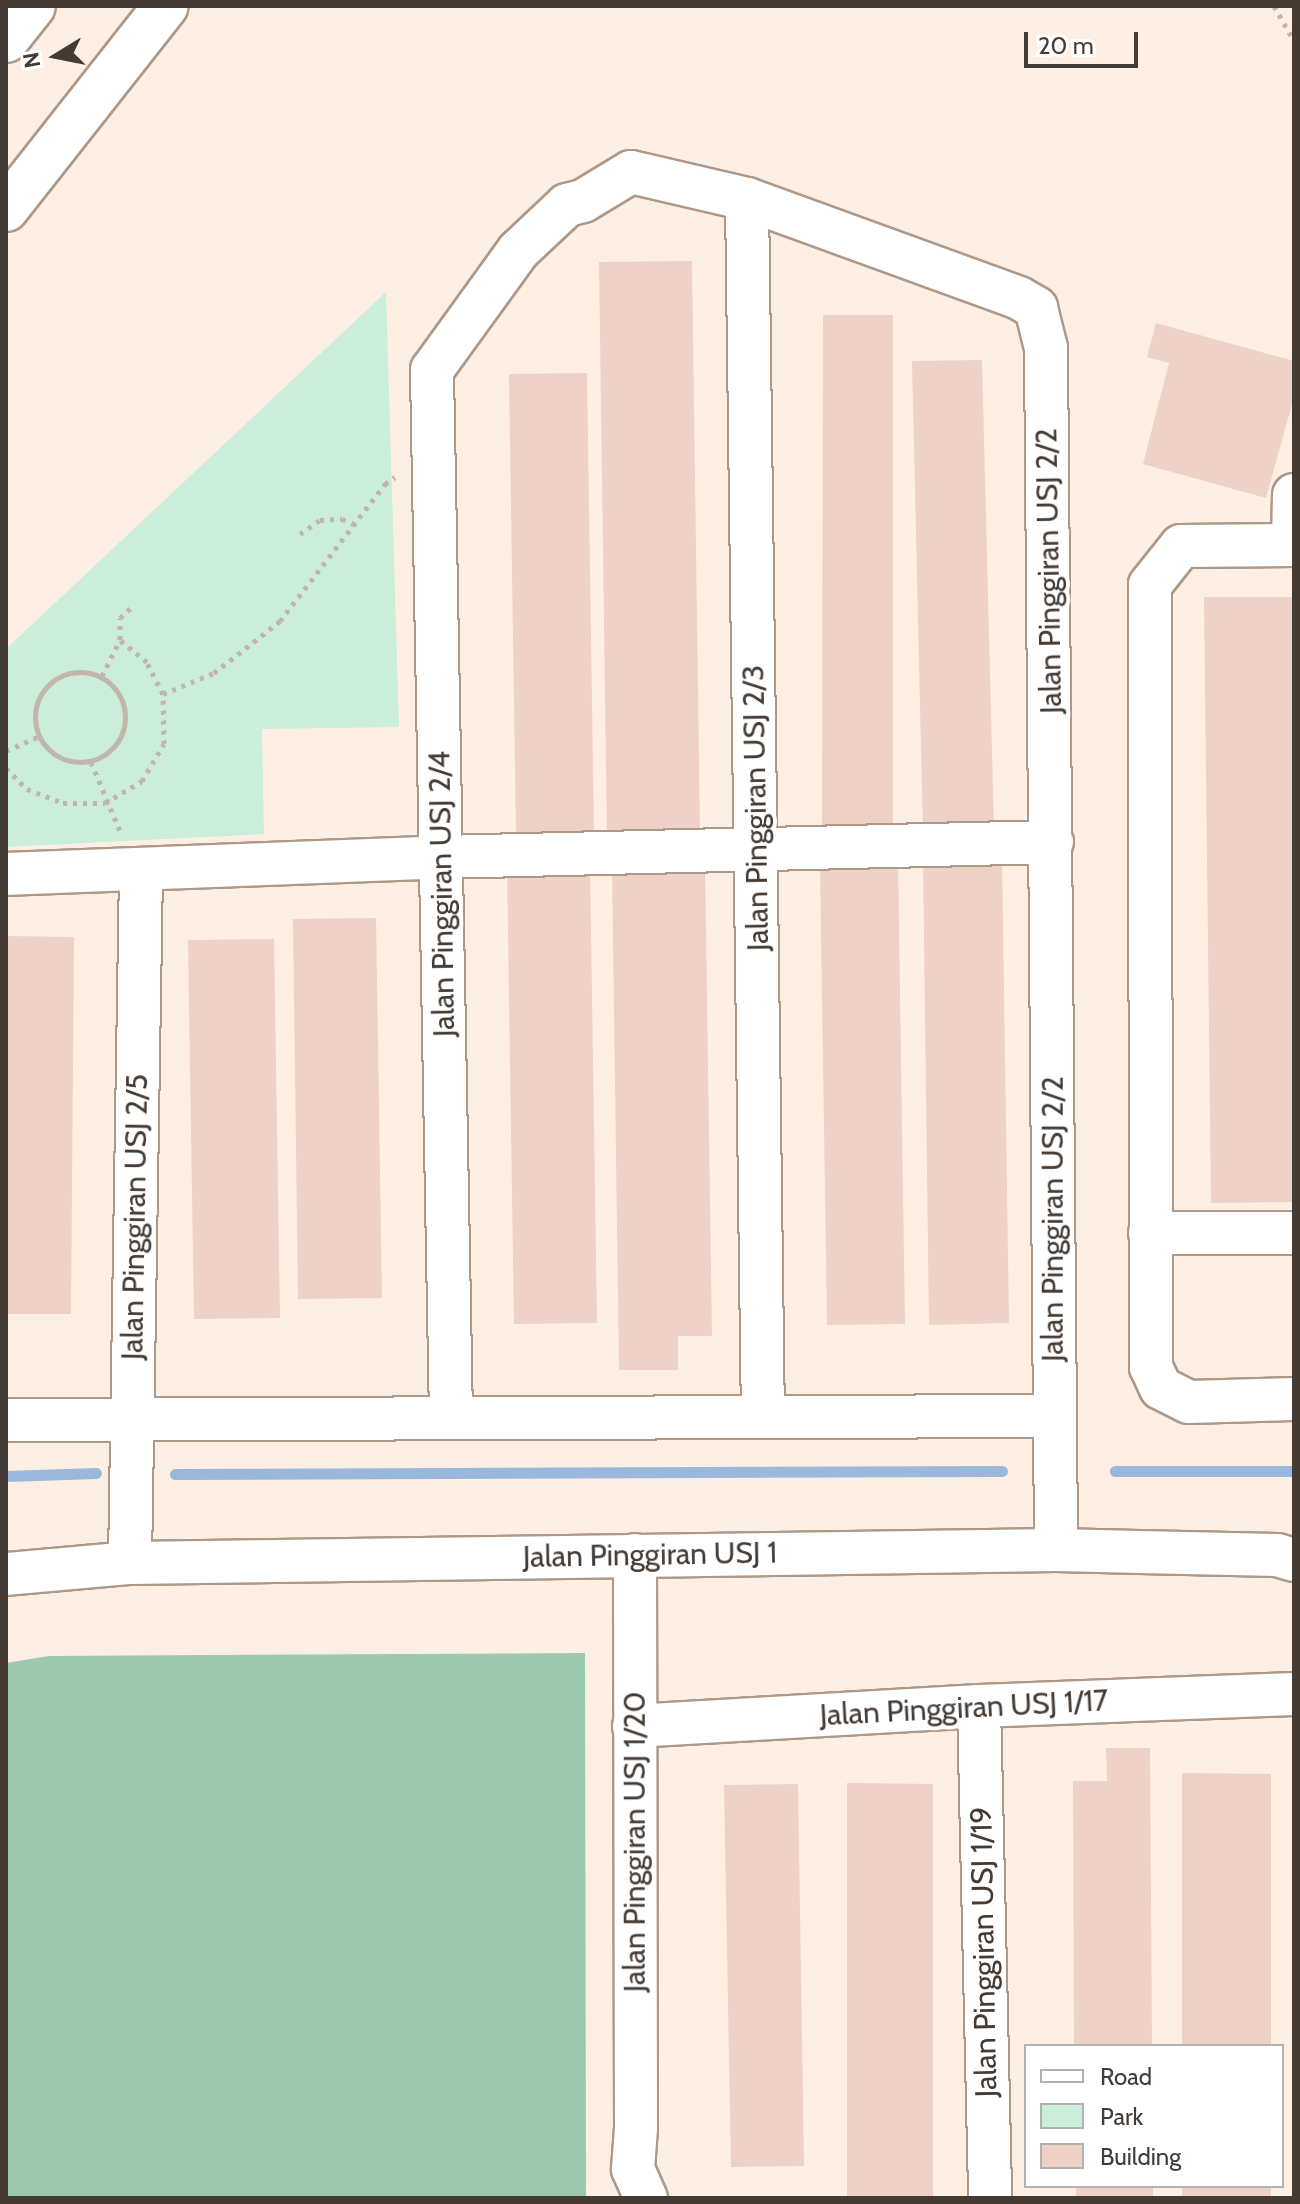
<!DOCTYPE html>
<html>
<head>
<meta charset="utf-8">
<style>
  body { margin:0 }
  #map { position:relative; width:1300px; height:2204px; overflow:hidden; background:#fdefe4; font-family:Cabin,sans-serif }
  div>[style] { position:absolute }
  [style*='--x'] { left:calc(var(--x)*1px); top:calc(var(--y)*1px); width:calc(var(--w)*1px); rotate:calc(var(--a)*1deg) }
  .green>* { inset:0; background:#caeed9 }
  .forest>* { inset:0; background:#9cc9af }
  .stream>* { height:11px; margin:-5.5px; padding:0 5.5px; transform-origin:5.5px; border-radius:5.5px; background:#9ab8db }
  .building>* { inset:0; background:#eed1c7 }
  .path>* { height:5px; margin-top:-2.5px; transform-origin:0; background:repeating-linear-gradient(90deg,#c2b6ac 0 4px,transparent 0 10px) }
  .path>.ring { margin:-2.5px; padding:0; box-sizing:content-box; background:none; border:5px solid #c2b6ac; border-radius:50% }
  .roads { filter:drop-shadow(2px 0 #ae9887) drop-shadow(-2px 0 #ae9887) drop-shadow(0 2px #ae9887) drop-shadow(0 -2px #ae9887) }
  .minor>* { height:42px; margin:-21px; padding:0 21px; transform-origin:21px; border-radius:21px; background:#fff }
  .highway>* { height:44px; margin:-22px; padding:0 22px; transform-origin:22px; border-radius:22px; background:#fff }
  span { translate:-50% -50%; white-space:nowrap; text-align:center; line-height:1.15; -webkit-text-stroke:8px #fff; paint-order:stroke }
  .street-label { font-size:30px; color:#443b34 }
  .frame { position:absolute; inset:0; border:8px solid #443b34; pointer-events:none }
  .legend { position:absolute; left:1024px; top:2044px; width:260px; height:144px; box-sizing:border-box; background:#fff; border:2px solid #b4b1ae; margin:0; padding:10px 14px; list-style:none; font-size:24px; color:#443b34 }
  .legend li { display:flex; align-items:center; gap:16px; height:40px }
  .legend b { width:40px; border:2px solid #b4b1ae }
  .north { position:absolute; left:16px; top:16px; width:80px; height:80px; -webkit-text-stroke:6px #fff; paint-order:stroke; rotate:260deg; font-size:22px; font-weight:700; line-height:32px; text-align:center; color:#443b34 }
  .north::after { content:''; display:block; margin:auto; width:28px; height:36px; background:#443b34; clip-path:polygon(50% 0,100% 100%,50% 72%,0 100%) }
  .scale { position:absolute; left:1024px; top:32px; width:114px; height:36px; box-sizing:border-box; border:4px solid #443b34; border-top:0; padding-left:10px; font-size:24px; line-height:28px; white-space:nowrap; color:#443b34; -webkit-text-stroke:6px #fff; paint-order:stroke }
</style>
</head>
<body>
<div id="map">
  <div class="green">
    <i style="clip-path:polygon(386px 292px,399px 727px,262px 729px,264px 834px,6px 847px,6px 649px)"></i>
  </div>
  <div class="forest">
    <i style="clip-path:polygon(585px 1653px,586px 2198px,6px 2198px,6px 1663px,49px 1656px)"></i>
  </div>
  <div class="stream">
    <i style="--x:1115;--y:1471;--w:179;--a:0"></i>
    <i style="--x:175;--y:1474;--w:827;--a:-0.21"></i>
    <i style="--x:6;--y:1476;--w:90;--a:-1.9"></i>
  </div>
  <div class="building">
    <i style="clip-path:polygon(692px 261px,700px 836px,607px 837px,599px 262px)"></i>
    <i style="clip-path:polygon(823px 315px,893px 315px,893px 834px,822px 834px)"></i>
    <i style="clip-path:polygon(1156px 323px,1294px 361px,1294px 397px,1266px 498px,1143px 464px,1169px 363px,1147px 357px)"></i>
    <i style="clip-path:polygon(982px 360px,994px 831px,923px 833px,912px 361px)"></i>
    <i style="clip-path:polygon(587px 373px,594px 834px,516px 835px,509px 374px)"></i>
    <i style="clip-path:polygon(1204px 597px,1294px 597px,1294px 1202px,1211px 1203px)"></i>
    <i style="clip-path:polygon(1002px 857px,1009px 1323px,929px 1325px,923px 859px)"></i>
    <i style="clip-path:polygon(898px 862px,905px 1324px,827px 1325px,820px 863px)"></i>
    <i style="clip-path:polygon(705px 865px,712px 1336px,678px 1336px,678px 1370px,619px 1370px,612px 866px)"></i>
    <i style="clip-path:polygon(590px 866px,597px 1323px,514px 1324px,507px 867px)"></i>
    <i style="clip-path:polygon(376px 918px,382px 1298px,298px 1299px,293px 919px)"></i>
    <i style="clip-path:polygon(6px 936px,74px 937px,71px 1314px,6px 1314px)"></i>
    <i style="clip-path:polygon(274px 939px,280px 1318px,194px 1319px,188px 940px)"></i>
    <i style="clip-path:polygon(1106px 1748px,1150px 1748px,1152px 2046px,1074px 2046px,1073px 1781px,1107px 1781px)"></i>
    <i style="clip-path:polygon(1182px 1773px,1271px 1774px,1271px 2046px,1182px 2046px)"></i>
    <i style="clip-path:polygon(847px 1783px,933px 1784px,933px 2198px,847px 2198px)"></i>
    <i style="clip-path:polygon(798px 1784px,804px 2166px,731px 2167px,724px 1785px)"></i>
    <i style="clip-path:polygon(1076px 2186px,1153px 2186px,1153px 2198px,1076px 2198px)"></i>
    <i style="clip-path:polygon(1182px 2186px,1271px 2186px,1271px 2198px,1182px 2198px)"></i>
  </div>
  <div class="path">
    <i style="--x:1274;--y:6;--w:39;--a:60"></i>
    <i style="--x:300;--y:534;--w:24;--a:-35"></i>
    <i style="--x:320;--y:520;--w:22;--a:-3"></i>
    <i style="--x:342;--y:519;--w:15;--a:23"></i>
    <i class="ring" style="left:35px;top:672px;width:85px;height:85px"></i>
    <i style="--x:102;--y:676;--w:40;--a:-63.4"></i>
    <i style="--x:120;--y:640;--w:22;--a:-90"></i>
    <i style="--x:120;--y:618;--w:16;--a:-43"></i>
    <i style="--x:163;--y:694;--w:55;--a:-22.4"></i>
    <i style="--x:214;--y:673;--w:84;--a:-38.2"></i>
    <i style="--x:280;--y:621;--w:173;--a:-52.5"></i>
    <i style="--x:385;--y:484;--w:12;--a:-35"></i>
    <i style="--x:6;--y:751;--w:35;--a:-24"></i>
    <i style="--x:91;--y:762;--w:75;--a:67.2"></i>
    <i style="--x:6;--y:768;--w:30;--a:45"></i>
    <i style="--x:27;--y:789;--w:39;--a:21"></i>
    <i style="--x:63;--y:803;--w:42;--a:0"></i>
    <i style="--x:105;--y:803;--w:43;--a:-30.7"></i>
    <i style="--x:142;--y:781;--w:43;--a:-59.3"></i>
    <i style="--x:164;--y:744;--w:50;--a:-91.1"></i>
    <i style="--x:163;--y:694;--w:36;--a:-117"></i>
    <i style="--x:147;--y:662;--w:35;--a:-141"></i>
  </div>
  <div class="roads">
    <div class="minor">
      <i style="--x:747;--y:199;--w:1218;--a:89.25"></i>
      <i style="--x:1293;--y:545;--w:50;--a:-88.9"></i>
      <i style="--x:1294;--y:545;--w:113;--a:179.5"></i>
      <i style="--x:1181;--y:546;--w:50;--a:128.5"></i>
      <i style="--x:1150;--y:585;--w:782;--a:89.93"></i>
      <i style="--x:1151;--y:1367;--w:23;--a:65"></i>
      <i style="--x:1161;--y:1388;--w:31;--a:27"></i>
      <i style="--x:1189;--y:1402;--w:105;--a:-1.6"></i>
      <i style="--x:6;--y:874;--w:436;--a:-2.2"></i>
      <i style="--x:442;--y:857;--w:610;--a:-1.41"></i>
      <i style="--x:1150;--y:1233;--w:144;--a:0"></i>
      <i style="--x:451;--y:1418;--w:1048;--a:-91.04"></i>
      <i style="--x:432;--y:370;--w:147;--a:-54.1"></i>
      <i style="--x:518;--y:251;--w:67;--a:-43.2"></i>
      <i style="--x:567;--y:205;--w:16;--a:-14"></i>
      <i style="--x:583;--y:201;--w:56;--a:-31.1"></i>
      <i style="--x:631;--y:172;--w:119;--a:13.1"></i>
      <i style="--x:747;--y:199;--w:289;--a:20"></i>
      <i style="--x:1019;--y:298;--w:20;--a:30"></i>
      <i style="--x:1036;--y:308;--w:41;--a:76"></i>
      <i style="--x:1046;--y:348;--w:1202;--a:89.52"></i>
      <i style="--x:6;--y:1420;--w:1048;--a:-0.22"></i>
      <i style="--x:635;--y:1555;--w:573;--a:89.9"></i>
      <i style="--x:636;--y:2128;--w:41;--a:94.2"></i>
      <i style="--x:633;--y:2169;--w:32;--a:66"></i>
      <i style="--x:130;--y:1563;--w:692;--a:-89.09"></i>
      <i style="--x:6;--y:1574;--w:124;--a:-5.1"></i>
      <i style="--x:130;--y:1563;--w:926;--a:-0.8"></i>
      <i style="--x:1056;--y:1550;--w:221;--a:1.3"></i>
      <i style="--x:1277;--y:1555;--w:18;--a:16"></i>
      <i style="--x:979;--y:1706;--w:492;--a:88.7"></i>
      <i style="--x:634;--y:1726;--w:346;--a:-3.3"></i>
      <i style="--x:979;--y:1706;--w:315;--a:-2.2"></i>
    </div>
    <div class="highway">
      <i style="--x:6;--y:40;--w:43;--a:-51.5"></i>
      <i style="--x:6;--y:209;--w:258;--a:-51.8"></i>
    </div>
  </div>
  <div class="street-label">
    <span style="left:1049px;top:571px;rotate:-91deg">Jalan Pinggiran USJ 2/2</span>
    <span style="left:756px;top:808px;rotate:-91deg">Jalan Pinggiran USJ 2/3</span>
    <span style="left:442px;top:894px;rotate:-91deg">Jalan Pinggiran USJ 2/4</span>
    <span style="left:135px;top:1217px;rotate:-89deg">Jalan Pinggiran USJ 2/5</span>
    <span style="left:1053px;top:1219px;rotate:-90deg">Jalan Pinggiran USJ 2/2</span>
    <span style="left:650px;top:1555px;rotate:-1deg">Jalan Pinggiran USJ 1</span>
    <span style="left:964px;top:1708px;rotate:-3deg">Jalan Pinggiran USJ 1/17</span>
    <span style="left:635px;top:1842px;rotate:-90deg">Jalan Pinggiran USJ 1/20</span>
    <span style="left:984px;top:1952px;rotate:-91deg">Jalan Pinggiran USJ 1/19</span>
  </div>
  <div class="frame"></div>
  <ul class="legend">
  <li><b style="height:10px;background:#fff"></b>Road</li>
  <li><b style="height:22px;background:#caeed9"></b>Park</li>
  <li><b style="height:22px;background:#eed1c7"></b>Building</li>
  </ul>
  <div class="north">N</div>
  <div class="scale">20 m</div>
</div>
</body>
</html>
